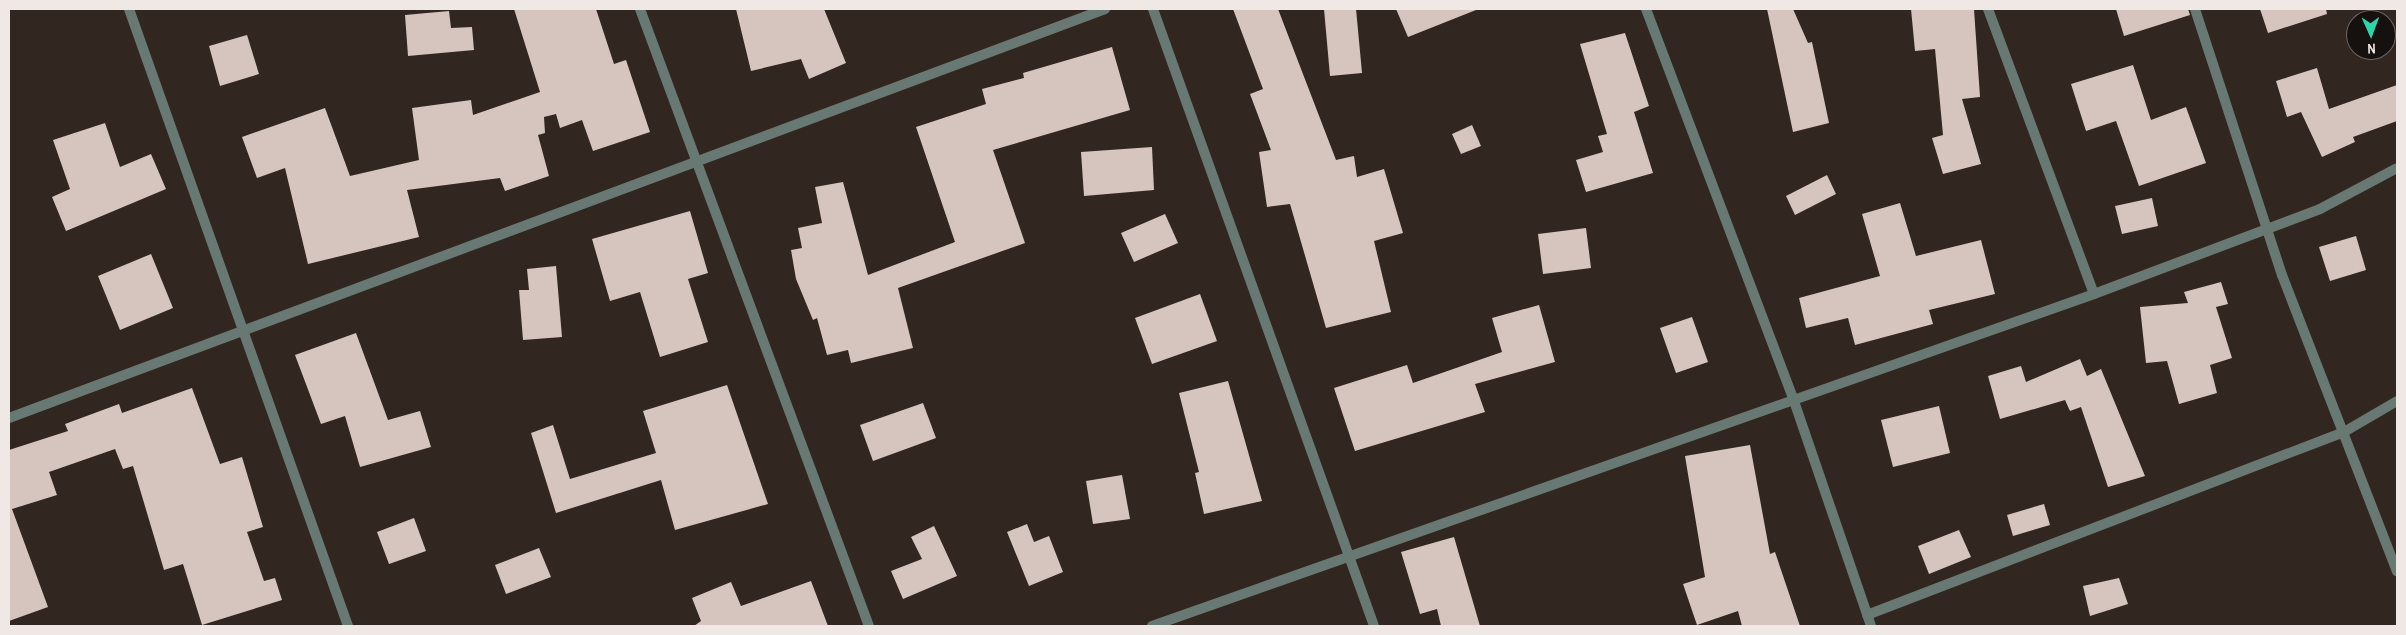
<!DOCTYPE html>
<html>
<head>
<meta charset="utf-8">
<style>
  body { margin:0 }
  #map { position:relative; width:2406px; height:635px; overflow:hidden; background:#322621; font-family:"Archivo Narrow",sans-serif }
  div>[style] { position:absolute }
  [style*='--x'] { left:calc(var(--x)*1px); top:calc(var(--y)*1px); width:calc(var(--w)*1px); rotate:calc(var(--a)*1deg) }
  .building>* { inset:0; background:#d5c5be }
  .street>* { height:10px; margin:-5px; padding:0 5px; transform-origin:5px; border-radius:5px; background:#677972 }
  span { translate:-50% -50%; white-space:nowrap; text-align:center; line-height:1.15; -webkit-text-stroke:5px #16110e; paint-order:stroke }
  .frame { position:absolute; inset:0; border:10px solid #f0e8e4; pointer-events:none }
  .north { position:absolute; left:2346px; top:10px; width:50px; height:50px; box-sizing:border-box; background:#16110e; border:1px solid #6d6764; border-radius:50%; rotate:178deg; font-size:14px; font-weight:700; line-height:20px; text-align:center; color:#f0e8e4 }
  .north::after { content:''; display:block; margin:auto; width:18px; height:22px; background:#2cd5ab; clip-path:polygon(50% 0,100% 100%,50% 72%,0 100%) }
</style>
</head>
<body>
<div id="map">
  <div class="building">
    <i style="clip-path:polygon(514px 9px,596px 9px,614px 64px,626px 60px,650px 132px,593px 151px,582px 120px,560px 128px,556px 114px,544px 117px,545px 133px,538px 135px,549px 176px,505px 191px,500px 178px,407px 190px,419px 237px,308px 264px,285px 168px,257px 178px,242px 137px,325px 108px,350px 176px,419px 160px,412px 108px,471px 100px,473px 115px,540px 92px)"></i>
    <i style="clip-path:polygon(736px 9px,824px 9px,846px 63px,809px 79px,801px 59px,751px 71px)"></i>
    <i style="clip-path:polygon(1233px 9px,1278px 9px,1336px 160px,1354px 156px,1357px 177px,1384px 169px,1403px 233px,1374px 241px,1391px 312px,1326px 328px,1290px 204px,1267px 207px,1259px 152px,1271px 150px,1250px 94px,1263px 89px)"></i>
    <i style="clip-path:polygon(1324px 9px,1356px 9px,1362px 73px,1330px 76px)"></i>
    <i style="clip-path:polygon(1396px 9px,1476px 9px,1476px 10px,1408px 37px)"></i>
    <i style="clip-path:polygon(1767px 9px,1793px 9px,1808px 43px,1812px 42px,1829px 123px,1793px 132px)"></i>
    <i style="clip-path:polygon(1911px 9px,1974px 9px,1980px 97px,1962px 99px,1981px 164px,1943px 174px,1932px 138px,1943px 135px,1935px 49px,1915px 51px)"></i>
    <i style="clip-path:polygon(2116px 9px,2188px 9px,2190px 15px,2124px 36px)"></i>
    <i style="clip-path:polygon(2260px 9px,2326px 9px,2327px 14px,2268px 33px)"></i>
    <i style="clip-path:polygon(449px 11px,451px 28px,472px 27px,474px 50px,408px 56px,405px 15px)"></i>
    <i style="clip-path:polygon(1625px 33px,1649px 106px,1634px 112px,1653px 173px,1586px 192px,1576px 160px,1603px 152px,1598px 136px,1607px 134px,1580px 44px)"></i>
    <i style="clip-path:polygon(247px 35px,259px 74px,220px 86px,209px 46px)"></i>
    <i style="clip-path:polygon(1112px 47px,1130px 110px,993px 150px,1025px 243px,898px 288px,913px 348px,851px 363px,848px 350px,827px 355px,817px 318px,813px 320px,796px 279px,791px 250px,802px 248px,798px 228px,822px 223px,815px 187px,843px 182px,868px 275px,955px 242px,916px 127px,986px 104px,982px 89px,1024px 78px,1023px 73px)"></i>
    <i style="clip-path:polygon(2133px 65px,2151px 120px,2186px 107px,2206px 163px,2139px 186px,2116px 121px,2086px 131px,2071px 84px)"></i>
    <i style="clip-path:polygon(2317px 68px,2329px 109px,2397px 85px,2397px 121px,2353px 137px,2355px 142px,2322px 157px,2301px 112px,2287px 117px,2276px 81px)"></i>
    <i style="clip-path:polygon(105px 123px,120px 167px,151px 154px,166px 189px,66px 231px,52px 197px,70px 189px,53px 140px)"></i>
    <i style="clip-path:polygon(1472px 125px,1481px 146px,1461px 154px,1452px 134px)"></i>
    <i style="clip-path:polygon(1152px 147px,1154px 190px,1084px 196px,1081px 152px)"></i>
    <i style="clip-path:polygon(1827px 175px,1836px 194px,1795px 215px,1786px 196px)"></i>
    <i style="clip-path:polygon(2152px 198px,2158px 226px,2122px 234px,2115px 206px)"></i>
    <i style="clip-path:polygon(1900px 203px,1916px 256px,1981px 240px,1995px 294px,1929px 310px,1933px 324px,1855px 345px,1848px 318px,1806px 328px,1799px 298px,1880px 276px,1862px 214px)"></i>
    <i style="clip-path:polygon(690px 211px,708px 273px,688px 279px,708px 342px,660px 357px,640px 292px,610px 301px,592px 239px)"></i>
    <i style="clip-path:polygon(1165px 214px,1178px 243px,1134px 262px,1121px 233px)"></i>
    <i style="clip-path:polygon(1586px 228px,1591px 268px,1543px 274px,1538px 234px)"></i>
    <i style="clip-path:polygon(2356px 236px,2366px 270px,2330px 281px,2319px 247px)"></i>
    <i style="clip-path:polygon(151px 254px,173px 308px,120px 330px,98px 276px)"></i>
    <i style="clip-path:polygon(556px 266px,562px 337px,523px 340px,519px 290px,529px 290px,527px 269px)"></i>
    <i style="clip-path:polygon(2221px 282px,2228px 304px,2216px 307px,2232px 358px,2210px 365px,2217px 393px,2179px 404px,2167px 361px,2146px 363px,2140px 307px,2188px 303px,2184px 292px)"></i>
    <i style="clip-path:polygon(1200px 294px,1217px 341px,1152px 364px,1135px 318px)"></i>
    <i style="clip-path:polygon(1539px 305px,1555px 362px,1475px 384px,1485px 412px,1355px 451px,1334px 388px,1407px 365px,1413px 383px,1502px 352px,1492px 318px)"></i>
    <i style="clip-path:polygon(1692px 317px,1708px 362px,1676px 373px,1660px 328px)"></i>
    <i style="clip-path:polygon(356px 333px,388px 420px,420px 411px,431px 447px,360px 467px,345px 416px,321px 424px,295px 355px)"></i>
    <i style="clip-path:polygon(2080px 359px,2087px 376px,2101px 369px,2145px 476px,2108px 487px,2081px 407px,2070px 411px,2065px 400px,2000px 419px,1988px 376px,2021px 366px,2026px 382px)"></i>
    <i style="clip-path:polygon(1228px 381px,1262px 501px,1204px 514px,1195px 473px,1199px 472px,1179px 393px)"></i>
    <i style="clip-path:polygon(727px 385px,768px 504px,675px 530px,661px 480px,556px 513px,531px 433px,553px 425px,570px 479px,656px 453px,643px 411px)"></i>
    <i style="clip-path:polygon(192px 388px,220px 464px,242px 457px,263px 527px,247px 532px,264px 581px,275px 578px,282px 600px,202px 625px,183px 564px,164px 570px,133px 466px,123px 469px,115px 449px,49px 472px,57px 495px,12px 509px,48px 607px,9px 621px,9px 450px,68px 431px,65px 424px,119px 404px,122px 413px)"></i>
    <i style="clip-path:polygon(923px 403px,936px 438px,873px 461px,860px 425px)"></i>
    <i style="clip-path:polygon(1939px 406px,1950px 453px,1893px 467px,1881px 420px)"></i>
    <i style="clip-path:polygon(1750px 445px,1770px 554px,1775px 552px,1800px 626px,1742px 626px,1738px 611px,1697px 625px,1683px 584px,1705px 577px,1685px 456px)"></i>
    <i style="clip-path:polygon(1122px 475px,1130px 519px,1093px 524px,1086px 481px)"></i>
    <i style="clip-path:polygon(2044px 504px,2050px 525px,2013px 536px,2007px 515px)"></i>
    <i style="clip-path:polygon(414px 518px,426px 551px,389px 564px,377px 532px)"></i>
    <i style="clip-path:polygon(1027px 524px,1034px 542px,1049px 536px,1063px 572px,1029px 586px,1007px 532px)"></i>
    <i style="clip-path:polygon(934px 526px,957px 576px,903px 599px,891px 571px,922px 559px,911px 537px)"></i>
    <i style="clip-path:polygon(1959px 530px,1971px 557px,1929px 574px,1918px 546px)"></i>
    <i style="clip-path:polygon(1454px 537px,1480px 626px,1441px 626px,1437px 609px,1420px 614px,1401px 552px)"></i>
    <i style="clip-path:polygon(539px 548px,551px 577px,506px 594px,495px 565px)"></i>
    <i style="clip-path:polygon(2119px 578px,2128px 604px,2090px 616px,2083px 586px)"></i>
    <i style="clip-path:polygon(811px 581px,828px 626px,694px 626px,701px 621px,692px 598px,731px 582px,741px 606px)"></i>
  </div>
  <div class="street">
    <i style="--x:129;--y:9;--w:655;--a:70.46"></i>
    <i style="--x:640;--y:9;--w:658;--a:69.64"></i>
    <i style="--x:1153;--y:9;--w:655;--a:70.29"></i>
    <i style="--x:1646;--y:9;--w:419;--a:69.3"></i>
    <i style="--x:1794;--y:401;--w:238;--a:71.1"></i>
    <i style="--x:1988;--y:9;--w:304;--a:69.6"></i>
    <i style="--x:2195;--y:9;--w:280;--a:71.9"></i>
    <i style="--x:2282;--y:275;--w:318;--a:68.8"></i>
    <i style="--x:9;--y:418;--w:1170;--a:-20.46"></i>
    <i style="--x:1867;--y:615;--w:511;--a:-20.99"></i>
    <i style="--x:2344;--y:432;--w:61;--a:-30.3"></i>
    <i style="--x:1152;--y:626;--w:999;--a:-19.41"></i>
    <i style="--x:2094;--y:294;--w:241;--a:-20.6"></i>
    <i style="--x:2320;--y:209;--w:87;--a:-28"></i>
  </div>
  <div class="frame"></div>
  <div class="north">N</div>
</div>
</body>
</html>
